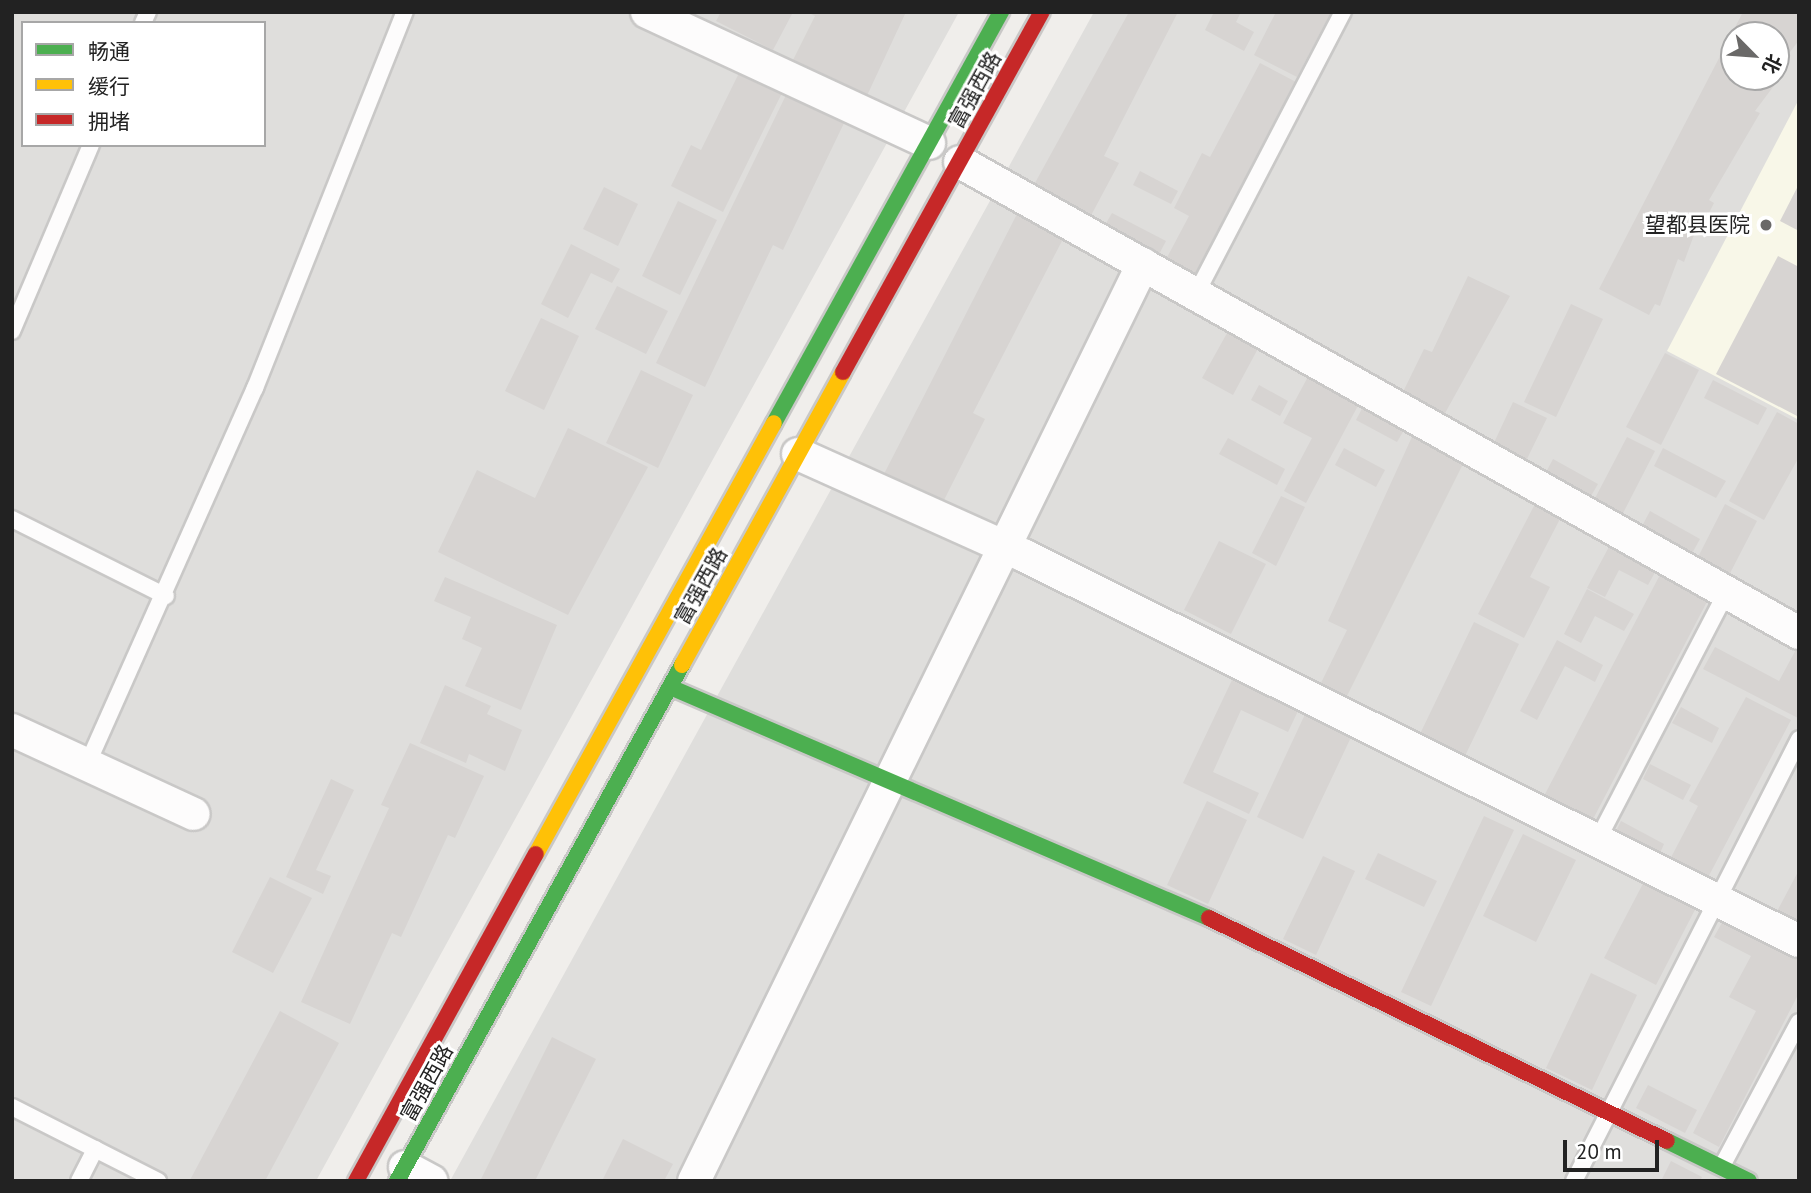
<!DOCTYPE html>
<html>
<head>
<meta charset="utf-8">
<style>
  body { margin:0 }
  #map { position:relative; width:1811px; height:1193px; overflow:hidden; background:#f0eeeb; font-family:"PT Sans","Noto Sans SC",sans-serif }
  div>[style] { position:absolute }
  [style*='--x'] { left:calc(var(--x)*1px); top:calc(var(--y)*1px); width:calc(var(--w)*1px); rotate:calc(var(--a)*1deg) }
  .residential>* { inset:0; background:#dfdedc }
  .education>* { inset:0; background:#f8f7e8 }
  .building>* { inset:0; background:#d7d4d2 }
  .roads { filter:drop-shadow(2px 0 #c9c8c7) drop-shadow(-2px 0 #c9c8c7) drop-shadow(0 2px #c9c8c7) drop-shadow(0 -2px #c9c8c7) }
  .lane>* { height:16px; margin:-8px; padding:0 8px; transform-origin:8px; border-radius:8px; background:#fdfcfc }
  .street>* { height:32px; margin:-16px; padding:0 16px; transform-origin:16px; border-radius:16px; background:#fdfcfc }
  .fast>* { height:16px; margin:-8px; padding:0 8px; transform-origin:8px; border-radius:8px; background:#4caf50 }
  .slow>* { height:16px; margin:-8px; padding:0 8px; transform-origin:8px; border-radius:8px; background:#ffc107 }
  .jam>* { height:16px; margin:-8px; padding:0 8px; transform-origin:8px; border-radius:8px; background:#c62828 }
  .dots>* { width:19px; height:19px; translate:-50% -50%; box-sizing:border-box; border:4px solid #fff; border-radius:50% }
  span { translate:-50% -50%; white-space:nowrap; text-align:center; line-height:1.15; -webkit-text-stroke:6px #fff; paint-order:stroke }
  .street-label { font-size:21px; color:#222 }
  .poi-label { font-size:21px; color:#222 }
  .right { translate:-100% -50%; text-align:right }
  .frame { position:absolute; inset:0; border:14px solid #222; pointer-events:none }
  .legend { position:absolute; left:21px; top:21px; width:245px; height:126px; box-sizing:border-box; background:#fff; border:2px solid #a7a7a7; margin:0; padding:9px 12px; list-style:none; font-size:21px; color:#222 }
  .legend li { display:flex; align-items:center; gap:14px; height:35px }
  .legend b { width:35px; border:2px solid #a7a7a7 }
  .north { position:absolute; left:1720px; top:21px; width:70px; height:70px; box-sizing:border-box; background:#fff; border:2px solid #a7a7a7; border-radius:50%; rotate:115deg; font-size:19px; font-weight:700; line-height:28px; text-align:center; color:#222 }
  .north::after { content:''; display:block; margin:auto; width:24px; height:32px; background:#6a6968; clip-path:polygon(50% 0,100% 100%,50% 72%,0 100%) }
  .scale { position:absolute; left:1563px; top:1140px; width:96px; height:32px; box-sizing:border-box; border:4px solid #222; border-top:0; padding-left:9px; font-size:21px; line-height:24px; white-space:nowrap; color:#222; -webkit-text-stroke:5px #fff; paint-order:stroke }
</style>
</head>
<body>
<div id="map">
  <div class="residential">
    <i style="clip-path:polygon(evenodd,12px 12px,959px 12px,316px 1181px,12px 1181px,12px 12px,23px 23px,264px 23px,264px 145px,23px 145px,23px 23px)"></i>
    <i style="clip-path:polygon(evenodd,1094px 12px,1799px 12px,1799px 1181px,450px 1181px,1094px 12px,1734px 35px,1776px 35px,1776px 77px,1734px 77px,1734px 35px)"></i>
  </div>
  <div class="education">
    <i style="clip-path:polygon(1799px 99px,1799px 420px,1667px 351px)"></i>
  </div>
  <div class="building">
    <i style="clip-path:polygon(721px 12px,789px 12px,792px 14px,773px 50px,716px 21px)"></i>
    <i style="clip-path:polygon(807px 12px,906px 12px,864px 102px,791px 64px,815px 16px)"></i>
    <i style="clip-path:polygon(1129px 12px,1178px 12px,1104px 156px,1119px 163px,1087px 223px,1030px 192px)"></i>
    <i style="clip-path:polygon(1214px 12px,1241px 12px,1236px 22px,1254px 32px,1244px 51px,1205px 30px)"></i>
    <i style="clip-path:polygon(1276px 12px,1331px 12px,1297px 77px,1254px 55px)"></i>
    <i style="clip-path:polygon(1743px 12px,1799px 12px,1799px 40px,1776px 71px,1776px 35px,1734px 35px,1734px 77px,1773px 77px,1776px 83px,1755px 111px,1760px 113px,1709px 200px,1714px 203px,1706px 219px,1701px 216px,1684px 262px,1678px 259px,1660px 306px,1655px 304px,1649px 315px,1599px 289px)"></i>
    <i style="clip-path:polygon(1260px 63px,1296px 82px,1192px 280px,1163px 265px,1189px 216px,1174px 208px,1202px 153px,1210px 157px)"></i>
    <i style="clip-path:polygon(740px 71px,782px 93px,723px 212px,671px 186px,691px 145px,701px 150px)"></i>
    <i style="clip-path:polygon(787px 93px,845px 121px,783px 250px,773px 245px,705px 387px,656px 363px)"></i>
    <i style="clip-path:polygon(1140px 171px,1178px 191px,1171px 204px,1133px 185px)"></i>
    <i style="clip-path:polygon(1799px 184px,1799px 231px,1780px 221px)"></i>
    <i style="clip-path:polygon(604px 187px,638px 204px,618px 246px,583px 229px)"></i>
    <i style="clip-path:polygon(678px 201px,717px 220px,680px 295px,642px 276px)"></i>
    <i style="clip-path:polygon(1112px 213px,1166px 241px,1156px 260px,1101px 232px)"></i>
    <i style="clip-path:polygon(1017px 214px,1064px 237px,973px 413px,985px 419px,942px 504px,884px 474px)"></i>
    <i style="clip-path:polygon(571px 244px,620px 269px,612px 283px,591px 273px,568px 318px,541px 304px)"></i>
    <i style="clip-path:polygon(1778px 256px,1799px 267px,1799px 417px,1716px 374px)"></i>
    <i style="clip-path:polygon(1468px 276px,1510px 296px,1444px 415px,1402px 394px,1424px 349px,1432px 352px)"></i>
    <i style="clip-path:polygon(617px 286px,668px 311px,646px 354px,595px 329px)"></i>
    <i style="clip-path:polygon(1571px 304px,1603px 319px,1556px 417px,1524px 402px)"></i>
    <i style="clip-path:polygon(541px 318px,579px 336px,544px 410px,505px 391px)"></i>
    <i style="clip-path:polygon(1231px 326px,1261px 343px,1233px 395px,1202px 378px)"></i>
    <i style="clip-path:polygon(1665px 353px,1699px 370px,1661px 445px,1626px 427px)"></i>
    <i style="clip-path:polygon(641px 370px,693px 395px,658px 468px,606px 443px)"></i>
    <i style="clip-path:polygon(1310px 373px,1361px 400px,1306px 503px,1284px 491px,1312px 438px,1283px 423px)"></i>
    <i style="clip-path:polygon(1713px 380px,1767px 408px,1758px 425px,1704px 398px)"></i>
    <i style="clip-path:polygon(1259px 385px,1288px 401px,1280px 416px,1251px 400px)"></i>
    <i style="clip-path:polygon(1513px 402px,1547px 418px,1525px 463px,1492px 447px)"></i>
    <i style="clip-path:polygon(1365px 403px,1407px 425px,1397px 442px,1356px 420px)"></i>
    <i style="clip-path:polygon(1777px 412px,1799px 424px,1799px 457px,1764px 520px,1729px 501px)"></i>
    <i style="clip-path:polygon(568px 428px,648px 467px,568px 615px,438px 552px,477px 470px,535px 498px)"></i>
    <i style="clip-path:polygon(1416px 428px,1467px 456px,1345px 700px,1319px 687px,1347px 630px,1328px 621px)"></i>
    <i style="clip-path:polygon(1627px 437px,1655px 451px,1620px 519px,1592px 504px)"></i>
    <i style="clip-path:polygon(1228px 438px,1285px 469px,1277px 485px,1219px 454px)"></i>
    <i style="clip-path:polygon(1344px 448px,1385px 470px,1376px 487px,1335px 465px)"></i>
    <i style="clip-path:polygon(1663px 448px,1726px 481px,1716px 498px,1654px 466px)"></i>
    <i style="clip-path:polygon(1553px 459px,1598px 484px,1588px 501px,1544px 476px)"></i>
    <i style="clip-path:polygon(1281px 496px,1305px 507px,1276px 566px,1252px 553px)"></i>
    <i style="clip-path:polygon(1536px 502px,1562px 515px,1530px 577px,1550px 587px,1524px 638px,1478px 614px)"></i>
    <i style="clip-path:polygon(1725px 504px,1757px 521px,1727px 579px,1695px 563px)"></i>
    <i style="clip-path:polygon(1650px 511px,1700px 539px,1690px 557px,1640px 530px)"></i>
    <i style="clip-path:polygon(1219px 541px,1266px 564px,1231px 634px,1184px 610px)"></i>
    <i style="clip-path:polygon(1611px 543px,1658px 567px,1648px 585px,1619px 570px,1605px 597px,1587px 588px)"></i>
    <i style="clip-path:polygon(1662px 571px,1710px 596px,1592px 821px,1544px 796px)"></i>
    <i style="clip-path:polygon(445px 577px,557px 625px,521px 710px,465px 686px,482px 648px,462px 639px,471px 617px,434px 601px)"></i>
    <i style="clip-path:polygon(1587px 589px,1634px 614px,1624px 631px,1595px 616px,1581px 643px,1564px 634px)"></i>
    <i style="clip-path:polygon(1474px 622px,1519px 644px,1464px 758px,1419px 736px)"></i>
    <i style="clip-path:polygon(1557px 640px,1603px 665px,1595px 682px,1565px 666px,1537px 720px,1520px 711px)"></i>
    <i style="clip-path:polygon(1799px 644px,1798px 718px,1703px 669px,1715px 647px,1779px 681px)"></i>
    <i style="clip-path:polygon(1232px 680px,1298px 711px,1288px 732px,1241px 710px,1213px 772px,1259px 793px,1249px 814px,1183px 783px)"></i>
    <i style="clip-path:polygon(445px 685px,491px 706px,487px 714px,522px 730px,505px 771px,469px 754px,466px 763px,420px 743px)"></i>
    <i style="clip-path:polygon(1746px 697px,1791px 720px,1704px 885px,1667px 865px,1698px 806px,1689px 801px)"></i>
    <i style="clip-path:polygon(1681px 707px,1719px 728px,1712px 743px,1672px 723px)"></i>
    <i style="clip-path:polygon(1307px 710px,1353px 733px,1303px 839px,1257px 817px)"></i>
    <i style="clip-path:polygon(410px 743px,484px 776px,455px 838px,448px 835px,401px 937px,392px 933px,350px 1024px,301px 1002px,389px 808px,381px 805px)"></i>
    <i style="clip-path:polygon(1650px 764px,1691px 785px,1683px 800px,1643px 779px)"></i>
    <i style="clip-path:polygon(331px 779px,354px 790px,316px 870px,331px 876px,323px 894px,286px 877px)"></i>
    <i style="clip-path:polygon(1207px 801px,1247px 820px,1208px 904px,1167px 885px)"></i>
    <i style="clip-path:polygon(1484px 816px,1514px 830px,1431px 1006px,1401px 992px)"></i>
    <i style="clip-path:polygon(1621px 821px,1664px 844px,1657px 860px,1613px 837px)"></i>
    <i style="clip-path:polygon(1523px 834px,1576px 860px,1536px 942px,1483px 916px)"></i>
    <i style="clip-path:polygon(1378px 853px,1437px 881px,1424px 907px,1365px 879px)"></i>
    <i style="clip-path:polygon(1323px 856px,1355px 871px,1316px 955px,1283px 939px)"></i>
    <i style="clip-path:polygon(1799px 870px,1799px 929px,1774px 917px)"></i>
    <i style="clip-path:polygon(1647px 876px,1699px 902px,1656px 985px,1604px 958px)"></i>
    <i style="clip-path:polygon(270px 877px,312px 898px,273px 973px,232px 952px)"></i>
    <i style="clip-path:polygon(1724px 919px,1799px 957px,1799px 993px,1719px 1147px,1693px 1133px,1756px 1011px,1729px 997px,1751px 956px,1714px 937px)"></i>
    <i style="clip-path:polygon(1591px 973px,1637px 995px,1592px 1090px,1546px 1068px)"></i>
    <i style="clip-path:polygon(280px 1011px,339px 1043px,265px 1181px,190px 1180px)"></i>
    <i style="clip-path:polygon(552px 1037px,596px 1059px,556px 1138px,535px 1181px,480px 1181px)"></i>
    <i style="clip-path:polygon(1648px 1085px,1697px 1110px,1685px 1133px,1636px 1108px)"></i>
    <i style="clip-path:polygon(623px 1139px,673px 1164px,664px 1181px,602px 1181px)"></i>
    <i style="clip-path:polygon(1671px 1161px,1702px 1177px,1700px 1181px,1661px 1181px)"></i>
  </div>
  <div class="roads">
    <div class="lane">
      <i style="--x:143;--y:23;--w:12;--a:-66"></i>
      <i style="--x:1196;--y:294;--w:318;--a:-62.5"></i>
      <i style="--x:12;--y:331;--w:202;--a:-67"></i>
      <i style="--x:12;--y:519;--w:172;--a:26.6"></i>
      <i style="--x:87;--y:765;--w:413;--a:-66"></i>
      <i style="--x:255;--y:388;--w:405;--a:-68.3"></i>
      <i style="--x:1597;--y:841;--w:280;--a:-62.5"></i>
      <i style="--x:12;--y:1107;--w:164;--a:26.9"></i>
      <i style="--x:1722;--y:1166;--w:163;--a:-61.9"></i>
      <i style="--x:79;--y:1181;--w:36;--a:-63"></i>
      <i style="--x:1574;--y:1181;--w:496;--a:-63"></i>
    </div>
    <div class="street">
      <i style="--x:647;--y:12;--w:311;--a:24.9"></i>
      <i style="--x:960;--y:162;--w:962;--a:29.31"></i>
      <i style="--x:798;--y:454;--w:249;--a:24.2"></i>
      <i style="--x:1025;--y:556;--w:864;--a:26.45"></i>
      <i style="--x:12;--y:730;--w:200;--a:24.8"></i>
      <i style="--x:405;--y:1167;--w:30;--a:28"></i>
      <i style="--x:694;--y:1181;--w:1021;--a:-63.91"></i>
    </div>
    <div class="fast">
      <i style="--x:774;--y:423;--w:470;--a:-61.1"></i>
      <i style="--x:670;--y:687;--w:586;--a:23.2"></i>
      <i style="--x:1667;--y:1141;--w:91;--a:26"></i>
      <i style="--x:397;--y:1181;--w:589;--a:-61.09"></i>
    </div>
    <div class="slow">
      <i style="--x:682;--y:665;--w:334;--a:-61.2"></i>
      <i style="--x:536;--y:854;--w:492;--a:-61.1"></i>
    </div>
    <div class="jam">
      <i style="--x:843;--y:372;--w:411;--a:-61.1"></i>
      <i style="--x:1209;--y:918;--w:509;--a:25.96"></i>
      <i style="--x:356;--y:1181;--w:373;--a:-61.2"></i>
    </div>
  </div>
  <div class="dots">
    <i style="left:1766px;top:225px;background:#6a6968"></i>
  </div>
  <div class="street-label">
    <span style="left:975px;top:90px;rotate:-61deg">富强西路</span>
    <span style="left:701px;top:586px;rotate:-61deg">富强西路</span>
    <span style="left:427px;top:1083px;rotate:-61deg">富强西路</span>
  </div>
  <div class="poi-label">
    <span class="right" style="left:1750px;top:225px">望都县医院</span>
  </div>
  <div class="frame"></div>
  <ul class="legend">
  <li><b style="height:9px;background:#4caf50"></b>畅通</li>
  <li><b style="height:9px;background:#ffc107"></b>缓行</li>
  <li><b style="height:9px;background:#c62828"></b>拥堵</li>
  </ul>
  <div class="north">北</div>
  <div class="scale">20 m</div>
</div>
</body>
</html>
